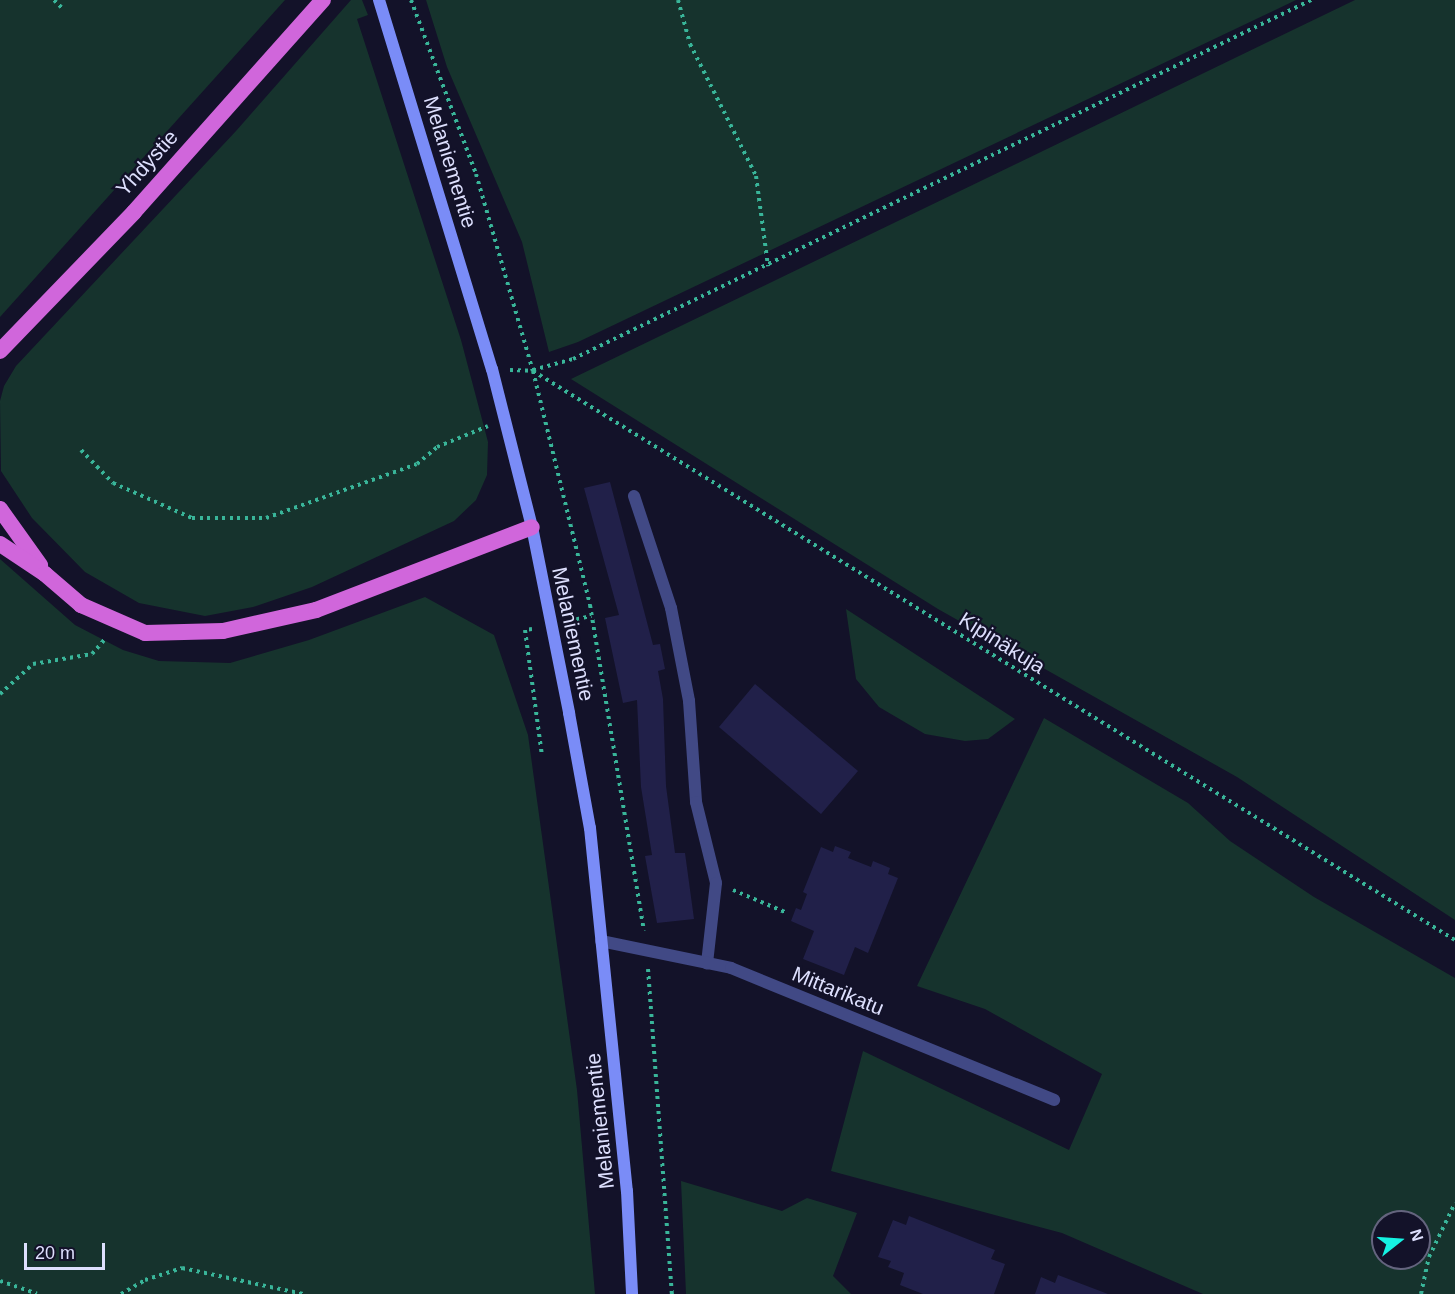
<!DOCTYPE html>
<html>
<head>
<meta charset="utf-8">
<style>
  body { margin:0 }
  #map { position:relative; width:1455px; height:1294px; overflow:hidden; background:#131229; font-family:Helvetica,sans-serif }
  div>[style] { position:absolute }
  [style*='--x'] { left:calc(var(--x)*1px); top:calc(var(--y)*1px); width:calc(var(--w)*1px); rotate:calc(var(--a)*1deg) }
  .green>* { inset:0; background:#16332d }
  .building>* { inset:0; background:#212049 }
  .path>* { height:4px; margin-top:-2px; transform-origin:0; background:repeating-linear-gradient(90deg,#39b599 0 3px,transparent 0 7.5px) }
  .service>* { height:12px; margin:-6px; padding:0 6px; transform-origin:6px; border-radius:6px; background:#414985 }
  .minor>* { height:12px; margin:-6px; padding:0 6px; transform-origin:6px; border-radius:6px; background:#414985 }
  .secondary>* { height:12px; margin:-6px; padding:0 6px; transform-origin:6px; border-radius:6px; background:#7a8cf7 }
  .trunk>* { height:16px; margin:-8px; padding:0 8px; transform-origin:8px; border-radius:8px; background:#d066db }
  span { translate:-50% -50%; white-space:nowrap; text-align:center; line-height:1.15; -webkit-text-stroke:4.5px #131229; paint-order:stroke }
  .street-label { font-size:21px; color:#dddffd }
  .north { position:absolute; left:1371px; top:1210px; width:60px; height:60px; box-sizing:border-box; background:#131229; border:2px solid #64647e; border-radius:50%; rotate:73deg; font-size:16px; font-weight:700; line-height:24px; text-align:center; color:#dddffd }
  .north::after { content:''; display:block; margin:auto; width:21px; height:27px; background:#15f1e2; clip-path:polygon(50% 0,100% 100%,50% 72%,0 100%) }
  .scale { position:absolute; left:24px; top:1243px; width:81px; height:27px; box-sizing:border-box; border:3px solid #dddffd; border-top:0; padding-left:8px; font-size:18px; line-height:21px; white-space:nowrap; color:#dddffd; -webkit-text-stroke:4px #131229; paint-order:stroke }
</style>
</head>
<body>
<div id="map">
  <div class="green">
    <i style="clip-path:polygon(0 0,285px 0,0 317px)"></i>
    <i style="clip-path:polygon(351px 0,362px 0,368px 15px,357px 19px,461px 340px,488px 442px,487px 475px,476px 500px,454px 521px,312px 587px,253px 607px,205px 616px,139px 603px,85px 572px,32px 518px,1px 471px,0 401px,4px 386px,16px 366px,236px 131px)"></i>
    <i style="clip-path:polygon(426px 0,1296px 0,578px 342px,549px 352px,522px 242px,447px 67px)"></i>
    <i style="clip-path:polygon(1355px 0,1455px 0,1455px 920px,1237px 777px,938px 609px,571px 379px)"></i>
    <i style="clip-path:polygon(0 559px,75px 625px,123px 650px,159px 661px,230px 663px,309px 640px,425px 597px,494px 635px,528px 735px,577px 1090px,595px 1294px,0 1294px)"></i>
    <i style="clip-path:polygon(846px 609px,975px 693px,1015px 719px,988px 739px,965px 741px,925px 734px,879px 707px,856px 679px)"></i>
    <i style="clip-path:polygon(evenodd,1044px 718px,1188px 803px,1230px 841px,1314px 897px,1455px 978px,1455px 1294px,1203px 1294px,1062px 1233px,831px 1171px,863px 1051px,1069px 1150px,1102px 1074px,985px 1009px,917px 986px,1044px 718px,1383px 1222px,1419px 1222px,1419px 1258px,1383px 1258px,1383px 1222px)"></i>
    <i style="clip-path:polygon(681px 1181px,782px 1211px,807px 1198px,857px 1213px,833px 1276px,851px 1294px,686px 1294px)"></i>
  </div>
  <div class="building">
    <i style="clip-path:polygon(610px 482px,653px 645px,660px 644px,665px 669px,658px 671px,663px 699px,666px 786px,675px 853px,685px 853px,694px 919px,657px 923px,645px 856px,652px 855px,641px 787px,637px 700px,623px 703px,605px 618px,619px 615px,584px 488px)"></i>
    <i style="clip-path:polygon(755px 684px,858px 771px,821px 814px,719px 727px)"></i>
    <i style="clip-path:polygon(835px 846px,851px 852px,848px 858px,871px 867px,873px 861px,890px 868px,888px 874px,898px 878px,868px 953px,855px 947px,844px 975px,803px 959px,814px 931px,791px 921px,796px 908px,801px 910px,807px 894px,803px 892px,821px 847px,833px 852px)"></i>
    <i style="clip-path:polygon(909px 1216px,995px 1250px,991px 1259px,1005px 1264px,994px 1294px,923px 1294px,900px 1285px,904px 1273px,888px 1267px,891px 1261px,878px 1257px,893px 1220px,906px 1225px)"></i>
    <i style="clip-path:polygon(1058px 1275px,1108px 1294px,1035px 1294px,1041px 1277px,1055px 1283px)"></i>
  </div>
  <div class="path">
    <i style="--x:54;--y:0;--w:11;--a:45"></i>
    <i style="--x:411;--y:0;--w:186;--a:69.5"></i>
    <i style="--x:476;--y:174;--w:205;--a:73.9"></i>
    <i style="--x:533;--y:371;--w:241;--a:76.3"></i>
    <i style="--x:590;--y:605;--w:330;--a:80.6"></i>
    <i style="--x:678;--y:0;--w:46;--a:74.7"></i>
    <i style="--x:690;--y:44;--w:148;--a:63.4"></i>
    <i style="--x:756;--y:176;--w:91;--a:82.4"></i>
    <i style="--x:510;--y:370;--w:23;--a:2"></i>
    <i style="--x:533;--y:371;--w:1083;--a:31.68"></i>
    <i style="--x:533;--y:370;--w:41;--a:-15.4"></i>
    <i style="--x:573;--y:359;--w:821;--a:-25.94"></i>
    <i style="--x:81;--y:450;--w:46;--a:45.9"></i>
    <i style="--x:113;--y:483;--w:86;--a:23.9"></i>
    <i style="--x:192;--y:518;--w:74;--a:0"></i>
    <i style="--x:266;--y:518;--w:160;--a:-19.7"></i>
    <i style="--x:417;--y:464;--w:26;--a:-40"></i>
    <i style="--x:437;--y:447;--w:55;--a:-22.4"></i>
    <i style="--x:569;--y:621;--w:23;--a:-13"></i>
    <i style="--x:532;--y:629;--w:7;--a:172"></i>
    <i style="--x:525;--y:630;--w:126;--a:82.3"></i>
    <i style="--x:0;--y:694;--w:45;--a:-42.3"></i>
    <i style="--x:33;--y:664;--w:60;--a:-9.6"></i>
    <i style="--x:92;--y:654;--w:20;--a:-49"></i>
    <i style="--x:733;--y:890;--w:56;--a:22.9"></i>
    <i style="--x:648;--y:969;--w:326;--a:85.8"></i>
    <i style="--x:0;--y:1281;--w:39;--a:19"></i>
    <i style="--x:121;--y:1294;--w:28;--a:-30"></i>
    <i style="--x:145;--y:1280;--w:39;--a:-18"></i>
    <i style="--x:182;--y:1268;--w:124;--a:12.1"></i>
    <i style="--x:1421;--y:1294;--w:38;--a:-78"></i>
    <i style="--x:1429;--y:1257;--w:60;--a:-64.3"></i>
  </div>
  <div class="service">
    <i style="--x:634;--y:496;--w:118;--a:71.7"></i>
    <i style="--x:671;--y:608;--w:95;--a:79"></i>
    <i style="--x:689;--y:701;--w:101;--a:86"></i>
    <i style="--x:696;--y:802;--w:83;--a:76.1"></i>
    <i style="--x:716;--y:883;--w:81;--a:96.4"></i>
  </div>
  <div class="minor">
    <i style="--x:601;--y:941;--w:133;--a:11.7"></i>
    <i style="--x:731;--y:968;--w:349;--a:22.2"></i>
  </div>
  <div class="secondary">
    <i style="--x:379;--y:0;--w:386;--a:73"></i>
    <i style="--x:492;--y:369;--w:163;--a:75.8"></i>
    <i style="--x:532;--y:527;--w:190;--a:78.7"></i>
    <i style="--x:569;--y:713;--w:117;--a:79.7"></i>
    <i style="--x:590;--y:828;--w:365;--a:84.2"></i>
    <i style="--x:627;--y:1191;--w:103;--a:87.2"></i>
  </div>
  <div class="trunk">
    <i style="--x:0;--y:351;--w:193;--a:-46"></i>
    <i style="--x:134;--y:212;--w:284;--a:-48.3"></i>
    <i style="--x:0;--y:509;--w:69;--a:54.5"></i>
    <i style="--x:0;--y:544;--w:54;--a:33.7"></i>
    <i style="--x:45;--y:574;--w:48;--a:40.7"></i>
    <i style="--x:81;--y:605;--w:70;--a:23.6"></i>
    <i style="--x:145;--y:633;--w:78;--a:-1.5"></i>
    <i style="--x:223;--y:631;--w:95;--a:-12.7"></i>
    <i style="--x:316;--y:610;--w:231;--a:-21"></i>
  </div>
  <div class="street-label">
    <span style="left:450px;top:162px;rotate:73deg">Melaniementie</span>
    <span style="left:147px;top:163px;rotate:-48deg">Yhdystie</span>
    <span style="left:573px;top:634px;rotate:78deg">Melaniementie</span>
    <span style="left:1002px;top:643px;rotate:32deg">Kipinäkuja</span>
    <span style="left:838px;top:991px;rotate:22deg">Mittarikatu</span>
    <span style="left:600px;top:1121px;rotate:-96deg">Melaniementie</span>
  </div>
  <div class="north">N</div>
  <div class="scale">20 m</div>
</div>
</body>
</html>
